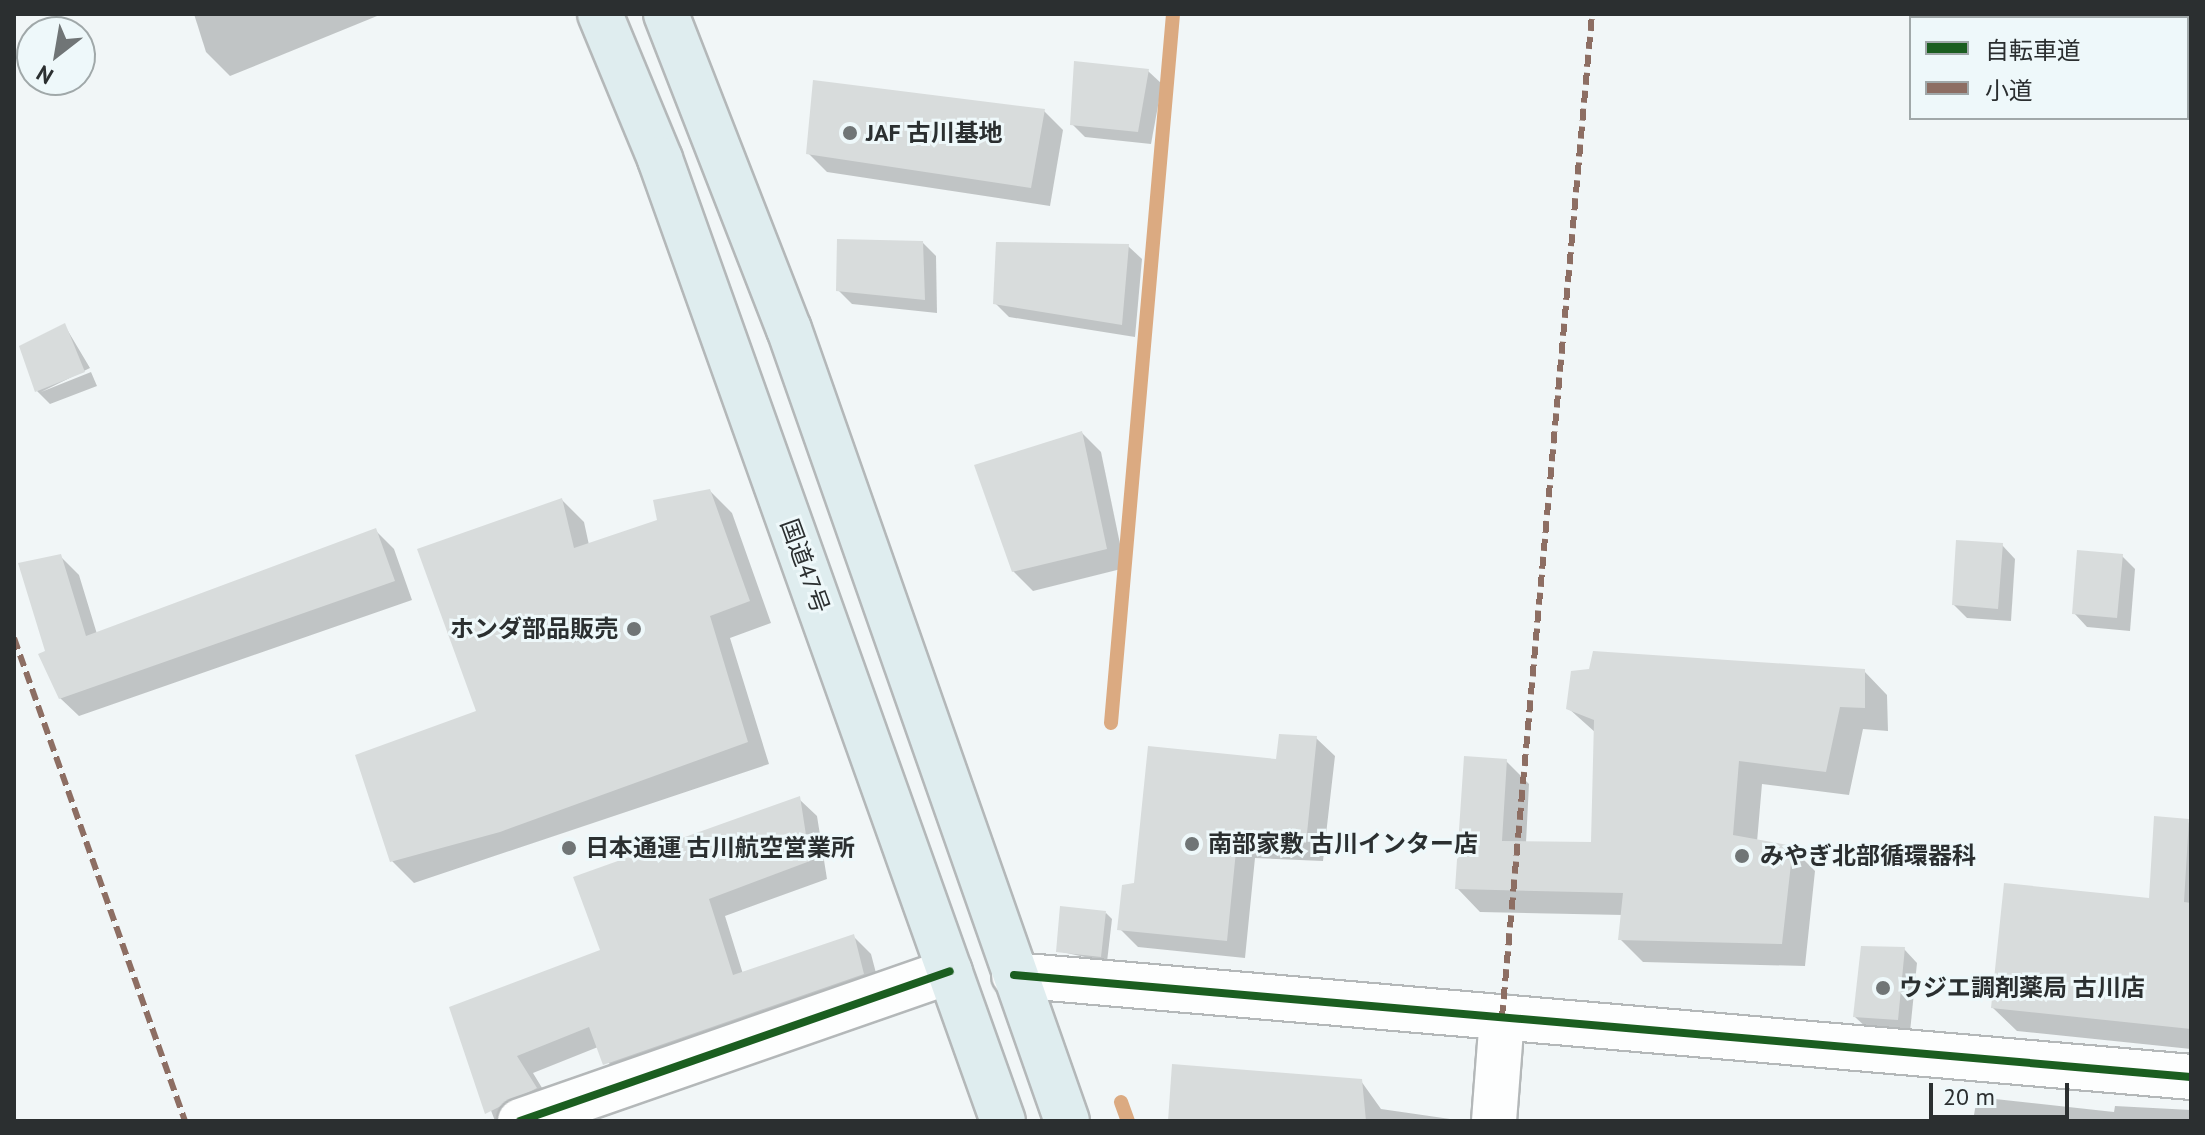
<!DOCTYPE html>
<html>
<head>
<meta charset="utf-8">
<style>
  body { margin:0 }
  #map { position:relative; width:2205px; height:1135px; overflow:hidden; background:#f1f6f7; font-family:"PT Sans","Noto Sans JP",sans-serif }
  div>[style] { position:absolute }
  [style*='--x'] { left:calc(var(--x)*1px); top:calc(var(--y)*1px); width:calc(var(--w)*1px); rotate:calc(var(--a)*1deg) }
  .shadow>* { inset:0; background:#0003 }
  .stream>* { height:14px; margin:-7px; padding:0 7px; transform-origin:7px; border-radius:7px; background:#dbaa81 }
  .building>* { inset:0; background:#d8dcdc }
  .roads { filter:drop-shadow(2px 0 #b4b8b9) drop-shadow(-2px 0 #b4b8b9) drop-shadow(0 2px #b4b8b9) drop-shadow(0 -2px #b4b8b9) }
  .street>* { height:44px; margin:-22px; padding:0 22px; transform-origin:22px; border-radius:22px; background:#fdfefe }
  .highway>* { height:44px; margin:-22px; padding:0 22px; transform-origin:22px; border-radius:22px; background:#dfedef }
  .quiet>* { height:6px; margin-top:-3px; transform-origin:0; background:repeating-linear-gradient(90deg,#8d6e63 0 12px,transparent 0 18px) }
  .cycleway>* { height:8px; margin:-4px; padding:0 4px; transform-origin:4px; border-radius:4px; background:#1b5e20 }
  .dots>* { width:22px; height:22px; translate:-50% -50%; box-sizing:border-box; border:4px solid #eef8fa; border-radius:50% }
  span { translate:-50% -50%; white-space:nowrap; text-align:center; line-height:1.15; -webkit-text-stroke:6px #eef8fa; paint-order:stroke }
  .poi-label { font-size:24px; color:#2b2f30; font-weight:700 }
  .left { translate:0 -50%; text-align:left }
  .right { translate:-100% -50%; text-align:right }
  .street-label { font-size:24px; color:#2b2f30 }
  .frame { position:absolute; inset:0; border:16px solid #2b2f30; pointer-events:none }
  .legend { position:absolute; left:1909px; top:16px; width:280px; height:104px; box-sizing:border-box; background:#eef8fa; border:2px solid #a0a8a9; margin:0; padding:10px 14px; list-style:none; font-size:24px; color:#2b2f30 }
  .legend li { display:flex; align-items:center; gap:16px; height:40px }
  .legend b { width:40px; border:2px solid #a0a8a9 }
  .north { position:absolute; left:16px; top:16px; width:80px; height:80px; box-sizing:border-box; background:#eef8fa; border:2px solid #a0a8a9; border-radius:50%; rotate:211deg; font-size:22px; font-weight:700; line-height:32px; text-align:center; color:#2b2f30 }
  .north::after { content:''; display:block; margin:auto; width:28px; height:36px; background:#707576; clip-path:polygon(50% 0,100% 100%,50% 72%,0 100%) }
  .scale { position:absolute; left:1929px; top:1083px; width:140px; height:36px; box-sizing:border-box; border:4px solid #2b2f30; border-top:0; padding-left:10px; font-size:24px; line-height:28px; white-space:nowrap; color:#2b2f30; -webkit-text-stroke:6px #eef8fa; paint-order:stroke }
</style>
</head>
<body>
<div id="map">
  <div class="shadow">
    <i style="clip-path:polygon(194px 14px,382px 14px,230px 76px,206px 52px)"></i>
    <i style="clip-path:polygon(1148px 71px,1162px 84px,1151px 144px,1085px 137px,1072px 124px)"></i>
    <i style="clip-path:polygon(1044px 111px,1063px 130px,1050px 206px,827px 172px,808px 153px)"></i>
    <i style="clip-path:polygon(922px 242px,936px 256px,937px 313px,852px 304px,838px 290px)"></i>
    <i style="clip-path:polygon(1128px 246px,1142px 259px,1135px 337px,1009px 317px,995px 303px)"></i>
    <i style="clip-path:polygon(65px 326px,90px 368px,41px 392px,91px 372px,97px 386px,50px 404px,37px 391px)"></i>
    <i style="clip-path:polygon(1082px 433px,1101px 452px,1125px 568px,1033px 591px,1013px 571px)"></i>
    <i style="clip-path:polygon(710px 491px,732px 513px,771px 623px,730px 638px,769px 764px,414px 883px,392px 861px,478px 712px,562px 500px,584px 522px,589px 545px,659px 522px)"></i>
    <i style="clip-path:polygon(375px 530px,394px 549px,412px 600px,79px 716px,60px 698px,47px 652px,60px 556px,79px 575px,97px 634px)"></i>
    <i style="clip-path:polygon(2002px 545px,2015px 559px,2011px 621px,1967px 618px,1954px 605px)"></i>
    <i style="clip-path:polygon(2122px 556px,2135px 569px,2130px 631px,2087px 627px,2074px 613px)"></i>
    <i style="clip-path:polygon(1864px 671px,1887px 695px,1888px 731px,1863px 729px,1849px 795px,1762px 784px,1757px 842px,1792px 848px,1815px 871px,1805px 966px,1643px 962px,1620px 939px,1623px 915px,1480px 912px,1457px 888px,1506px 761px,1529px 784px,1526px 843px,1593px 844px,1596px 733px,1568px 708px)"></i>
    <i style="clip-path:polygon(1316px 738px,1335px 756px,1323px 861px,1255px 858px,1245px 958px,1138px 947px,1120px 929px,1136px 884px,1278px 761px)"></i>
    <i style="clip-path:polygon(799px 799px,817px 816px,827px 879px,725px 916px,743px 974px,854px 937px,871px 954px,881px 992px,622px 1082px,598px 1047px,533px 1073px,553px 1106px,523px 1121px,495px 1121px,452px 1008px,603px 951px)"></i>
    <i style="clip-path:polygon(2189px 821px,2191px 1049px,2017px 1031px,1993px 1008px,2151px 900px)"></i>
    <i style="clip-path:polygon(1106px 913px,1112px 919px,1107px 962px,1058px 951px)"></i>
    <i style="clip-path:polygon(1904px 949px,1917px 963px,1910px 1032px,1869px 1030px,1855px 1017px)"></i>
    <i style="clip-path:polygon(1361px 1081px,1381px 1109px,1464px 1121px,1170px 1121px)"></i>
    <i style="clip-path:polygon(1977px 1097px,2114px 1112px,2115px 1106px,2191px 1110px,2191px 1121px,1973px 1121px)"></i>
  </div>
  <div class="stream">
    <i style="--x:1111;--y:723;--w:712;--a:-85"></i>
    <i style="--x:1121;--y:1102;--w:20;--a:70"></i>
  </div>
  <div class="building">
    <i style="clip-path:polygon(1074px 61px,1149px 69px,1138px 132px,1070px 125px)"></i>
    <i style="clip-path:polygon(813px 80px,1045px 109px,1031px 188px,806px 154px)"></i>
    <i style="clip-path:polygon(837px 239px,923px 241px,925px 300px,836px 291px)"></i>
    <i style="clip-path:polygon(996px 242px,1129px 244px,1122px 325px,993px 304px)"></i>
    <i style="clip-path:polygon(65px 323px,85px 372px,35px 392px,19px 346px)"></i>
    <i style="clip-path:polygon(1082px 431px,1107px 549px,1012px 572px,974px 465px)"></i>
    <i style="clip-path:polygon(710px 489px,750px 601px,710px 616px,748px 742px,500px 832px,390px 862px,355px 755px,476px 711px,417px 549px,562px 498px,574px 548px,657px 520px,653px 500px)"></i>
    <i style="clip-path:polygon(376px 528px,395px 581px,59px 699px,38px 654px,45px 651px,18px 563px,61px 554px,86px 636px)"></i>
    <i style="clip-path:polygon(1956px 540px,2003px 543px,1998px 609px,1952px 605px)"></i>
    <i style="clip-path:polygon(2077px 550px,2123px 554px,2117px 618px,2072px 614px)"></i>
    <i style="clip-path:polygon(1593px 651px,1865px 669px,1865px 708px,1840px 707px,1826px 772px,1739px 761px,1733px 835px,1793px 846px,1782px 944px,1618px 940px,1623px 893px,1455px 889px,1464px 756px,1507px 759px,1502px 841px,1591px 842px,1594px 720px,1566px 709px,1571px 671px,1589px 669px)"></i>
    <i style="clip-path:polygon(1279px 734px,1317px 736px,1306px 843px,1237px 841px,1227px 941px,1117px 930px,1122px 885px,1134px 883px,1148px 746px,1276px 759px)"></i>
    <i style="clip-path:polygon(800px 796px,810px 861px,709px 899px,733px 975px,854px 934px,864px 974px,603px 1065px,589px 1027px,517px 1056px,537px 1088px,485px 1114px,449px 1007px,600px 950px,573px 877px)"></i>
    <i style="clip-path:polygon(2154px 816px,2189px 819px,2184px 902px,2191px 903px,2191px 1029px,1991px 1008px,2004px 883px,2149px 898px)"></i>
    <i style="clip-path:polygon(1060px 906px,1106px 911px,1101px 957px,1056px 952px)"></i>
    <i style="clip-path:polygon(1861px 946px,1905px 947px,1898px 1020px,1853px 1017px)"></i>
    <i style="clip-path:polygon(1172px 1064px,1362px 1079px,1366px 1121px,1168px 1121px)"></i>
  </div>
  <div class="roads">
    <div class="street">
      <i style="--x:1014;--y:975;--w:1181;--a:4.95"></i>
      <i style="--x:520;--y:1121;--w:455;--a:-19.2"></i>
      <i style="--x:1494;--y:1121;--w:104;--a:-85.6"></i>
    </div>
    <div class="highway">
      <i style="--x:600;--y:14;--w:157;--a:67.5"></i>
      <i style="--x:660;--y:159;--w:1021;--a:70.38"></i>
      <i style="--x:666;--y:14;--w:338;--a:68.7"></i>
      <i style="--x:789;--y:329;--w:839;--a:70.66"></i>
    </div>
  </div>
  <div class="quiet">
    <i style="--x:14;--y:638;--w:512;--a:70.5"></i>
    <i style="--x:1502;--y:1017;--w:1007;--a:-84.87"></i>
  </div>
  <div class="cycleway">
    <i style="--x:1014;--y:975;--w:1181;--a:4.95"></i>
    <i style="--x:520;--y:1121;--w:455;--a:-19.2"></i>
  </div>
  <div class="dots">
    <i style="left:850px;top:133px;background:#707576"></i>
    <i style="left:634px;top:629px;background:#707576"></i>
    <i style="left:1192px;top:844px;background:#707576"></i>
    <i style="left:569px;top:848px;background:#707576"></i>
    <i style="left:1742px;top:856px;background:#707576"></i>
    <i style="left:1883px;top:988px;background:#707576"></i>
  </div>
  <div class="poi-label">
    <span class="left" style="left:866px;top:133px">JAF 古川基地</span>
    <span class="right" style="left:618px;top:629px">ホンダ部品販売</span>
    <span class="left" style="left:1208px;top:844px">南部家敷 古川インター店</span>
    <span class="left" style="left:585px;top:848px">日本通運 古川航空営業所</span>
    <span class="left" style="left:1760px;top:856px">みやぎ北部循環器科</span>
    <span class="left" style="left:1899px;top:988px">ウジエ調剤薬局 古川店</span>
  </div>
  <div class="street-label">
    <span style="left:805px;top:566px;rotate:70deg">国道47号</span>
  </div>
  <div class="frame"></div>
  <ul class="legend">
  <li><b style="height:10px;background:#1b5e20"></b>自転車道</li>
  <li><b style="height:10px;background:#8d6e63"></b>小道</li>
  </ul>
  <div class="north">N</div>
  <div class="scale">20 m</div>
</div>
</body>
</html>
